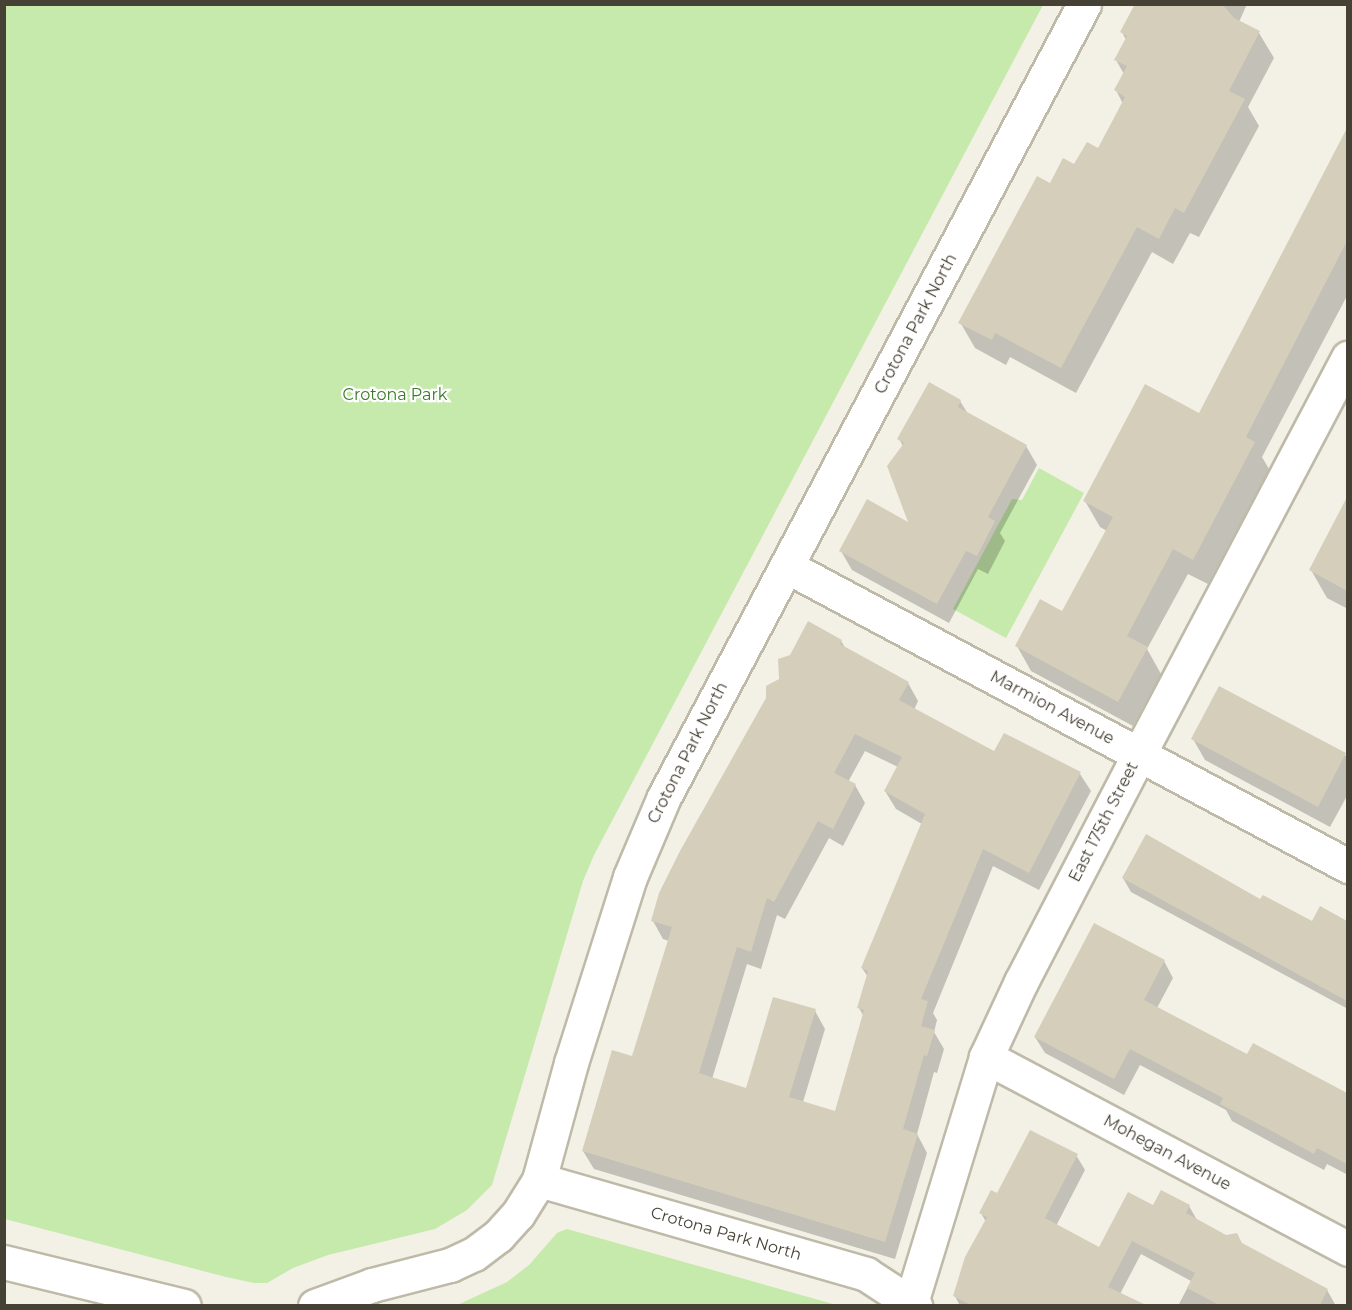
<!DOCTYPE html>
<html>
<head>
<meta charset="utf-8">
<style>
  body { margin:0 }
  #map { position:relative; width:1352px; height:1310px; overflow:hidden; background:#f3f1e5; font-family:Montserrat,sans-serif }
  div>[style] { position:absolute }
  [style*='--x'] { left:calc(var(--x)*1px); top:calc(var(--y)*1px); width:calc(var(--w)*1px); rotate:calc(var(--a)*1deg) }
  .green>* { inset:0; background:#c6e9ac }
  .shadow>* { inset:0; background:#0003 }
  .building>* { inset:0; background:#d5ceba }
  .roads { filter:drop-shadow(2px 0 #bfbaa8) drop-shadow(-2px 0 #bfbaa8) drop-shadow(0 2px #bfbaa8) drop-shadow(0 -2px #bfbaa8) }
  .minor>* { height:33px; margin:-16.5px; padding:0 16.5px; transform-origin:16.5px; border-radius:16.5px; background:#fff }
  span { translate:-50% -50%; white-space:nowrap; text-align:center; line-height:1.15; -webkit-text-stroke:4.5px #fff; paint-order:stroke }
  .street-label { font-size:16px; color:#464135 }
  .park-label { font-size:16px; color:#3b7a26 }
  .frame { position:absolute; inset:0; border:6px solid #464135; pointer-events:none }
</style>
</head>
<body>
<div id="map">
  <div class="green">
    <i style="clip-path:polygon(5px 4px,1043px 5px,594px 855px,583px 881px,492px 1185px,467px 1210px,435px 1229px,328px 1255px,293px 1268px,267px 1283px,254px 1283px,226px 1277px,5px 1219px)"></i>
    <i style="clip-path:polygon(1039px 468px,1084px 493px,1006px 638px,953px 609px,1012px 499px,1022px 500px)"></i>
    <i style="clip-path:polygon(567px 1229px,833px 1304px,834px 1305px,457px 1305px,507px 1282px,529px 1265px,557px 1233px)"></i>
  </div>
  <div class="shadow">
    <i style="clip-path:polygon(1137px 4px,1247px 4px,1239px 22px,1259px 33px,1274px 58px,1248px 107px,1259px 126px,1199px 237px,1190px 233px,1173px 264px,1152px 252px,1076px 393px,1010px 357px,1006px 365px,975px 348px,960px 322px,1050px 185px,1099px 150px,1123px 104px,1116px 90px,1124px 74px,1116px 60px,1126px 40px,1122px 32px)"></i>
    <i style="clip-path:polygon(1348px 132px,1348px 294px,1262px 457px,1269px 469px,1208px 584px,1188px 574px,1147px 649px,1161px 674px,1133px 726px,1031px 671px,1017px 646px,1062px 613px,1107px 531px,1100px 527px,1085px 501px,1199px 415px)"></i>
    <i style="clip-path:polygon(960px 401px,968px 414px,1026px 446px,1037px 465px,1000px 533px,1005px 541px,988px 574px,978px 569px,949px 623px,852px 570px,841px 551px,911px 526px,903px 446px,899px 439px)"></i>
    <i style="clip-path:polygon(1348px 500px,1348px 609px,1327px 598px,1311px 570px)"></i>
    <i style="clip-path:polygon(evenodd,841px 641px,846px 649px,908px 683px,918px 701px,914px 710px,995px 753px,1004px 735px,1080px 774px,1091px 791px,1039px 890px,993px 866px,933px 1013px,937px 1020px,934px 1032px,944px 1049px,937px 1073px,934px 1072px,917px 1134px,927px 1153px,895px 1259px,594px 1169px,583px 1151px,633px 1058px,669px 941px,663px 939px,653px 921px,841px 641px,865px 751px,898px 767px,885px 791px,896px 809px,922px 824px,862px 968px,868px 977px,859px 1008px,864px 1017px,836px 1112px,803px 1102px,825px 1029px,815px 1011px,747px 1089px,712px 1079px,747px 964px,761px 969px,777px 915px,785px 919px,829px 838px,843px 846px,865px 803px,855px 785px,848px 782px,865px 751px)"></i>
    <i style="clip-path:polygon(1193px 739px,1345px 755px,1348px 759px,1348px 794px,1330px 827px,1205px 760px)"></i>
    <i style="clip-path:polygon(1123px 878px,1261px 901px,1313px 923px,1320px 908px,1348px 923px,1348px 1009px,1131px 892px)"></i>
    <i style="clip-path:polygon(1164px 961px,1173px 978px,1157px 1008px,1248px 1056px,1346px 1094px,1348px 1175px,1327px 1164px,1324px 1170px,1278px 1146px,1232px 1121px,1226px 1110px,1140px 1065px,1124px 1095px,1045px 1053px,1035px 1037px)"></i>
    <i style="clip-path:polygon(1076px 1155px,1085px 1170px,1056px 1226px,1100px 1249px,1153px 1207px,1189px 1206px,1197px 1220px,1327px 1290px,1336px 1306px,1178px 1306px,1191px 1281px,1141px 1254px,1120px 1294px,1143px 1306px,960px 1306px,955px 1296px,986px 1222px,981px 1213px,998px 1195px)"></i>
  </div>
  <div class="building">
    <i style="clip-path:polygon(1135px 4px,1222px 4px,1234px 18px,1260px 31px,1229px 91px,1245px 99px,1184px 213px,1175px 208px,1159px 239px,1137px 227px,1061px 368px,995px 333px,992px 340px,958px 323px,1037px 176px,1050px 183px,1063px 158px,1074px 164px,1087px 142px,1098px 148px,1125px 97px,1114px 90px,1127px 66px,1114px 60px,1127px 36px,1120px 32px)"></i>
    <i style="clip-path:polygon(1347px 128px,1347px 241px,1246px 437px,1255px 442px,1193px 560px,1173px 549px,1127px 636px,1148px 647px,1118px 702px,1015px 646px,1040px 599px,1062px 611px,1113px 517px,1083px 501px,1145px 384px,1199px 413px)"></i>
    <i style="clip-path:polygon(929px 382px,961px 400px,958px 407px,1027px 445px,988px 517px,995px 521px,977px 556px,966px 551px,937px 604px,839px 551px,867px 499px,908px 522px,887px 466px,904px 443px,897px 439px)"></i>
    <i style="clip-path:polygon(1347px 497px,1347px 591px,1309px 570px)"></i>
    <i style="clip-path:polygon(evenodd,808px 621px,842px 640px,840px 644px,909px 682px,899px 700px,994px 751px,1004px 733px,1081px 772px,1029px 873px,983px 849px,921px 999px,928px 1001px,921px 1026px,935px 1030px,927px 1056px,924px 1055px,903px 1129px,918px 1134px,885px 1242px,582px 1151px,612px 1050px,632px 1056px,672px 927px,651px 921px,659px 893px,680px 851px,766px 698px,766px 686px,779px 679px,778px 659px,790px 655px,808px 621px,855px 734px,902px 757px,884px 791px,925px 814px,861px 968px,868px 971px,857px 1008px,864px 1010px,835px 1111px,789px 1097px,816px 1009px,773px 997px,746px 1088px,699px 1073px,737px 947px,751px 952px,767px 898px,774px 902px,818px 821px,833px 829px,856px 784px,834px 773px,855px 734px)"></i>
    <i style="clip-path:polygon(1219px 686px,1346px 753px,1318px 807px,1191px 739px)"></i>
    <i style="clip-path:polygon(1146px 834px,1260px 899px,1263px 895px,1312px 921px,1320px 906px,1347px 921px,1347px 1001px,1122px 878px)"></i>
    <i style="clip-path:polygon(1094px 923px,1165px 960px,1144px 1000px,1247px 1054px,1253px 1043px,1347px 1093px,1347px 1164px,1317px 1148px,1314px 1154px,1268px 1129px,1220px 1104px,1223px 1098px,1130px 1049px,1114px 1079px,1034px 1037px)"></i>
    <i style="clip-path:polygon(1030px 1130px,1078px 1154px,1045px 1218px,1099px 1247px,1128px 1192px,1153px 1205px,1161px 1190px,1190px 1205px,1186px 1213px,1226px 1235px,1237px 1233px,1242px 1243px,1328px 1289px,1320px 1305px,1219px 1305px,1187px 1288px,1195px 1273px,1132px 1241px,1108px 1287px,1146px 1305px,971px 1305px,953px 1296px,965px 1257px,987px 1217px,979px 1213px,991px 1190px,997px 1193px)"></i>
  </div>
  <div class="roads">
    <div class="minor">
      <i style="--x:788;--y:567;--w:635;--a:28.1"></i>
      <i style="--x:986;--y:1057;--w:410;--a:27.9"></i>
      <i style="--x:539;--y:1180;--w:340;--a:16"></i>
      <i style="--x:866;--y:1274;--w:59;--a:33.1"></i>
      <i style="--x:4;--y:1262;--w:185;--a:13.7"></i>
      <i style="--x:315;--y:1306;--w:61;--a:-20.2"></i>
      <i style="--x:372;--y:1285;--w:81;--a:-14.4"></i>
      <i style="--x:450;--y:1265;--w:26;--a:-25"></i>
      <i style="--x:474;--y:1254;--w:30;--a:-37"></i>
      <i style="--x:498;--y:1236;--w:30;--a:-48"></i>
      <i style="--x:518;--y:1214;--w:40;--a:-58"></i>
      <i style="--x:539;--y:1180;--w:121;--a:-74.7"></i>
      <i style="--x:571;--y:1063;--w:195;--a:-72.4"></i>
      <i style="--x:630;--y:877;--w:87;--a:-67"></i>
      <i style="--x:664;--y:797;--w:897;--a:-62.09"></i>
      <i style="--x:910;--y:1306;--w:260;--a:-73"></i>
      <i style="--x:986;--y:1057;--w:83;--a:-65"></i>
      <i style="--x:1021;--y:982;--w:257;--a:-62.6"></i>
      <i style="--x:1139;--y:754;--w:448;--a:-62.2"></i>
    </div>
  </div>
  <div class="street-label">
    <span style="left:916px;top:324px;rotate:-62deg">Crotona Park North</span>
    <span style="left:1052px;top:708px;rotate:28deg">Marmion Avenue</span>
    <span style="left:688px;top:753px;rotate:-63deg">Crotona Park North</span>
    <span style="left:1104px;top:822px;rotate:-63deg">East 175th Street</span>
    <span style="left:1167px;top:1153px;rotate:28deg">Mohegan Avenue</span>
    <span style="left:726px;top:1234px;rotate:16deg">Crotona Park North</span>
  </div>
  <div class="park-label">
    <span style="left:395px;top:395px">Crotona Park</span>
  </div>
  <div class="frame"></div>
</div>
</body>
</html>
